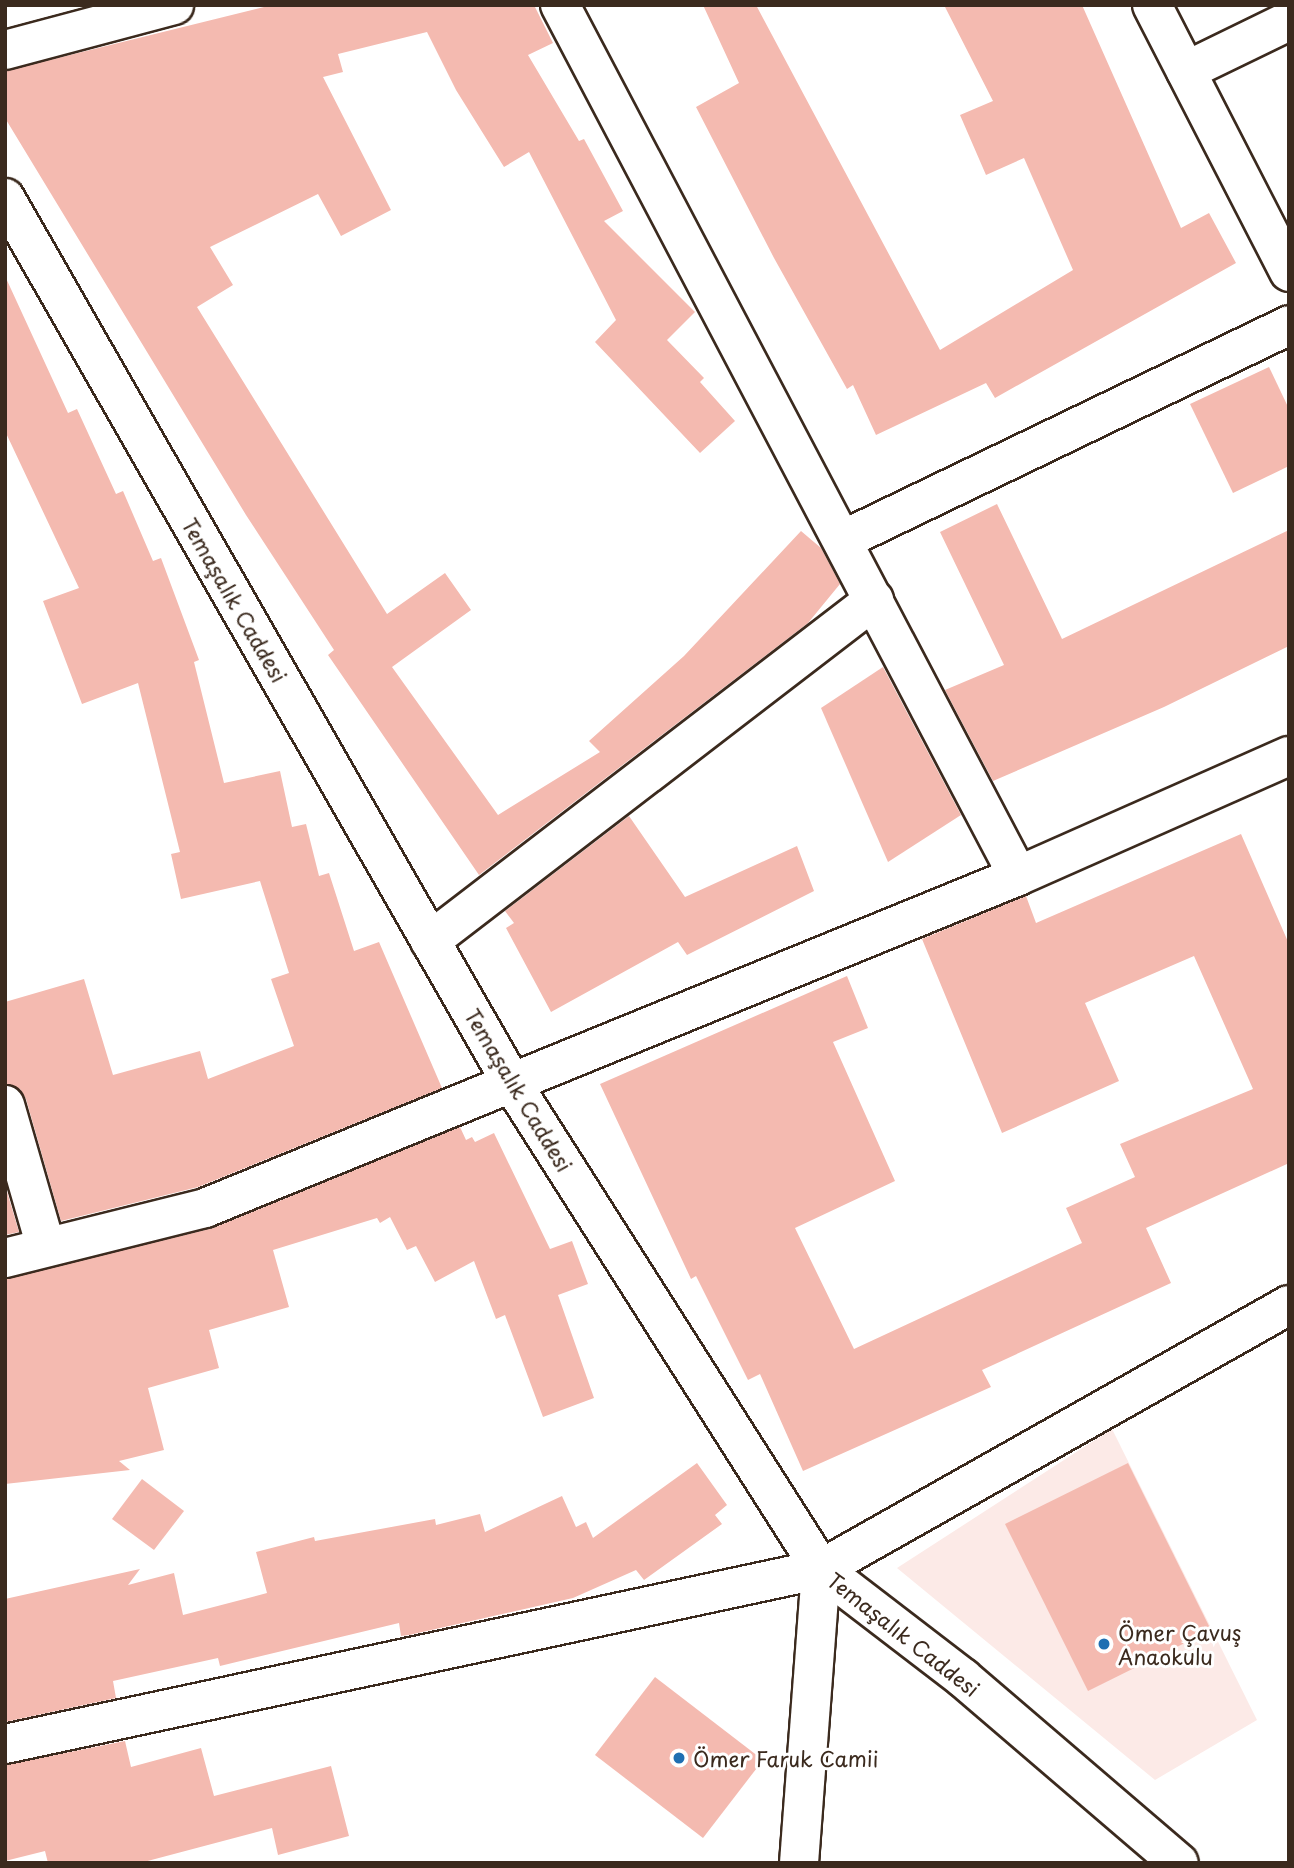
<!DOCTYPE html>
<html>
<head>
<meta charset="utf-8">
<style>
  body { margin:0 }
  #map { position:relative; width:1294px; height:1868px; overflow:hidden; background:#fff; font-family:"Playpen Sans",sans-serif }
  div>[style] { position:absolute }
  [style*='--x'] { left:calc(var(--x)*1px); top:calc(var(--y)*1px); width:calc(var(--w)*1px); rotate:calc(var(--a)*1deg) }
  .built>* { inset:0; background:#fceae7 }
  .building>* { inset:0; background:#f4bab0 }
  .roads { filter:drop-shadow(2px 0 #3b2a1e) drop-shadow(-2px 0 #3b2a1e) drop-shadow(0 2px #3b2a1e) drop-shadow(0 -2px #3b2a1e) }
  .street>* { height:38px; margin:-19px; padding:0 19px; transform-origin:19px; border-radius:19px; background:#fff }
  .secondary>* { height:38px; margin:-19px; padding:0 19px; transform-origin:19px; border-radius:19px; background:#fff }
  .dots>* { width:19px; height:19px; translate:-50% -50%; box-sizing:border-box; border:4px solid #fff; border-radius:50% }
  span { translate:-50% -50%; white-space:nowrap; text-align:center; line-height:1.15; -webkit-text-stroke:6px #fff; paint-order:stroke }
  .street-label { font-size:21px; color:#3b2a1e }
  .poi-label { font-size:21px; color:#3b2a1e }
  .left { translate:0 -50%; text-align:left }
  .frame { position:absolute; inset:0; border:7px solid #3b2a1e; pointer-events:none }
</style>
</head>
<body>
<div id="map">
  <div class="built">
    <i style="clip-path:polygon(1112px 1429px,1257px 1720px,1155px 1780px,897px 1568px)"></i>
  </div>
  <div class="building">
    <i style="clip-path:polygon(272px 5px,534px 5px,553px 43px,528px 55px,579px 141px,584px 139px,623px 211px,604px 221px,695px 312px,667px 340px,704px 378px,700px 382px,735px 421px,700px 453px,595px 342px,616px 320px,529px 152px,504px 167px,456px 90px,427px 32px,338px 54px,343px 72px,323px 77px,391px 210px,341px 236px,318px 194px,210px 247px,233px 285px,197px 307px,387px 614px,445px 573px,471px 610px,392px 667px,498px 815px,600px 752px,589px 741px,684px 656px,801px 531px,821px 548px,840px 584px,808px 623px,479px 875px,328px 655px,334px 650px,246px 515px,5px 118px,5px 71px)"></i>
    <i style="clip-path:polygon(703px 5px,756px 5px,940px 350px,1073px 270px,1024px 158px,986px 175px,960px 115px,993px 101px,944px 5px,1082px 5px,1181px 228px,1209px 213px,1236px 263px,995px 398px,986px 383px,876px 435px,853px 385px,847px 389px,774px 258px,696px 107px,739px 83px)"></i>
    <i style="clip-path:polygon(5px 276px,68px 413px,77px 409px,116px 494px,123px 491px,153px 561px,161px 558px,199px 660px,194px 662px,224px 783px,280px 771px,292px 827px,306px 824px,319px 876px,329px 873px,354px 951px,379px 942px,442px 1088px,198px 1187px,61px 1221px,26px 1099px,20px 1089px,5px 1084px,5px 1002px,84px 979px,113px 1075px,200px 1051px,208px 1079px,294px 1046px,271px 979px,289px 973px,260px 881px,181px 899px,171px 854px,180px 852px,138px 683px,82px 704px,43px 601px,79px 588px,5px 431px)"></i>
    <i style="clip-path:polygon(1269px 367px,1289px 409px,1289px 466px,1233px 493px,1190px 404px)"></i>
    <i style="clip-path:polygon(997px 504px,1062px 639px,1289px 530px,1289px 646px,1164px 707px,993px 781px,945px 690px,1004px 665px,940px 532px)"></i>
    <i style="clip-path:polygon(883px 667px,961px 815px,888px 862px,821px 708px)"></i>
    <i style="clip-path:polygon(629px 816px,685px 897px,797px 846px,814px 891px,687px 955px,678px 942px,551px 1012px,506px 928px,514px 923px,505px 911px)"></i>
    <i style="clip-path:polygon(1241px 834px,1289px 944px,1289px 1169px,1287px 1164px,1146px 1228px,1171px 1283px,982px 1370px,991px 1387px,803px 1471px,760px 1374px,748px 1380px,696px 1276px,691px 1279px,600px 1084px,847px 976px,868px 1028px,833px 1042px,895px 1181px,795px 1228px,854px 1349px,1082px 1243px,1066px 1208px,1135px 1177px,1120px 1144px,1253px 1089px,1194px 956px,1085px 1003px,1119px 1081px,1002px 1133px,922px 939px,1026px 896px,1036px 923px)"></i>
    <i style="clip-path:polygon(460px 1127px,466px 1140px,472px 1137px,475px 1142px,494px 1133px,550px 1249px,572px 1241px,588px 1284px,558px 1295px,594px 1398px,543px 1417px,505px 1315px,496px 1319px,474px 1261px,435px 1282px,416px 1246px,407px 1250px,390px 1217px,380px 1223px,377px 1218px,273px 1250px,289px 1307px,209px 1330px,219px 1368px,148px 1388px,164px 1450px,119px 1461px,130px 1470px,5px 1484px,5px 1279px,213px 1228px)"></i>
    <i style="clip-path:polygon(5px 1185px,19px 1232px,5px 1235px)"></i>
    <i style="clip-path:polygon(697px 1463px,727px 1505px,715px 1515px,722px 1524px,644px 1580px,636px 1570px,573px 1598px,409px 1635px,401px 1636px,399px 1623px,220px 1666px,218px 1658px,113px 1681px,116px 1698px,5px 1722px,5px 1599px,140px 1569px,128px 1585px,174px 1573px,183px 1615px,267px 1593px,256px 1552px,314px 1537px,315px 1541px,435px 1519px,436px 1525px,480px 1514px,485px 1532px,562px 1496px,576px 1527px,586px 1522px,593px 1538px)"></i>
    <i style="clip-path:polygon(1128px 1463px,1211px 1630px,1088px 1691px,1005px 1524px)"></i>
    <i style="clip-path:polygon(142px 1479px,184px 1511px,154px 1550px,112px 1519px)"></i>
    <i style="clip-path:polygon(655px 1677px,763px 1760px,703px 1838px,595px 1755px)"></i>
    <i style="clip-path:polygon(125px 1741px,131px 1767px,201px 1748px,214px 1796px,331px 1766px,349px 1836px,278px 1855px,272px 1828px,140px 1863px,48px 1863px,45px 1851px,5px 1861px,5px 1765px)"></i>
  </div>
  <div class="roads">
    <div class="street">
      <i style="--x:560;--y:5;--w:984;--a:62.26"></i>
      <i style="--x:1152;--y:5;--w:300;--a:62.8"></i>
      <i style="--x:5;--y:50;--w:175;--a:-14.9"></i>
      <i style="--x:1186;--y:71;--w:114;--a:-25.9"></i>
      <i style="--x:843;--y:540;--w:495;--a:-25.7"></i>
      <i style="--x:430;--y:941;--w:560;--a:-37.52"></i>
      <i style="--x:5;--y:1105;--w:148;--a:73.9"></i>
      <i style="--x:5;--y:1258;--w:206;--a:-14"></i>
      <i style="--x:205;--y:1208;--w:878;--a:-22.21"></i>
      <i style="--x:1018;--y:876;--w:296;--a:-23.9"></i>
      <i style="--x:5;--y:1744;--w:835;--a:-12.1"></i>
      <i style="--x:821;--y:1569;--w:537;--a:-29.43"></i>
      <i style="--x:799;--y:1863;--w:295;--a:-85.7"></i>
    </div>
    <div class="secondary">
      <i style="--x:5;--y:198;--w:1022;--a:60.2"></i>
      <i style="--x:513;--y:1085;--w:574;--a:57.53"></i>
      <i style="--x:821;--y:1569;--w:179;--a:37.5"></i>
      <i style="--x:963;--y:1678;--w:284;--a:40.6"></i>
    </div>
  </div>
  <div class="dots">
    <i style="left:1104px;top:1644px;background:#1f6fb2"></i>
    <i style="left:679px;top:1758px;background:#1f6fb2"></i>
  </div>
  <div class="street-label">
    <span style="left:235px;top:600px;rotate:60deg">Temaşalık Caddesi</span>
    <span style="left:519px;top:1090px;rotate:59deg">Temaşalık Caddesi</span>
    <span style="left:904px;top:1634px;rotate:38deg">Temaşalık Caddesi</span>
  </div>
  <div class="poi-label">
    <span class="left" style="left:1118px;top:1644px">Ömer Çavuş<br>Anaokulu</span>
    <span class="left" style="left:693px;top:1758px">Ömer Faruk Camii</span>
  </div>
  <div class="frame"></div>
</div>
</body>
</html>
